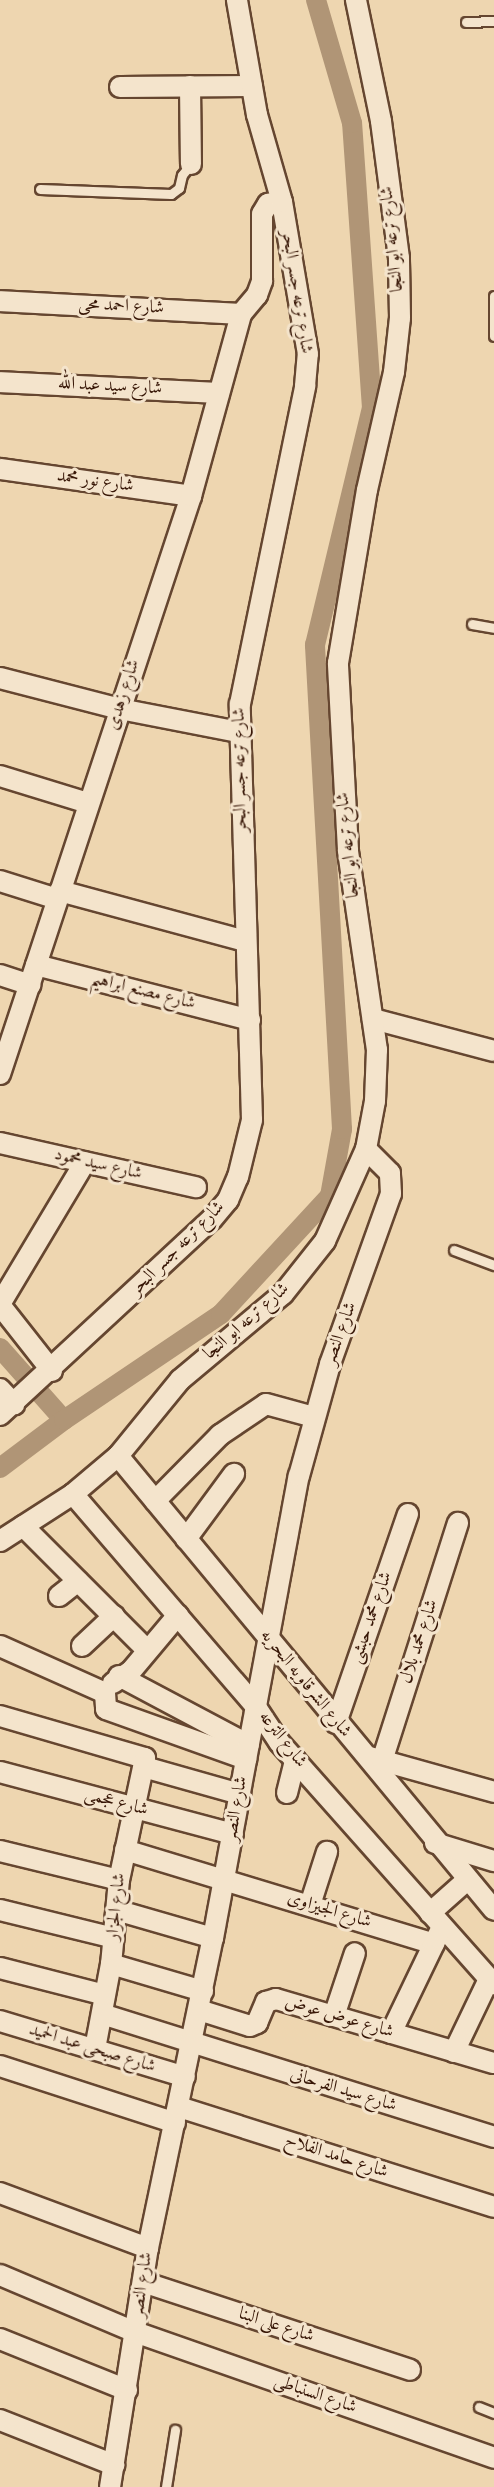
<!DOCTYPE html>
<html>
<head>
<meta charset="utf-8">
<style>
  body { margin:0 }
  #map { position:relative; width:494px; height:2487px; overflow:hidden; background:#eed6b0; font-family:"Sorts Mill Goudy",Amiri,serif }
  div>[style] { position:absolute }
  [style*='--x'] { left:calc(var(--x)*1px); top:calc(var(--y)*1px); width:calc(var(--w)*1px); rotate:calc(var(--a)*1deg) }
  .canal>* { height:20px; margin:-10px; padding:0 10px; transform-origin:10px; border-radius:10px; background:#b09576 }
  .roads { filter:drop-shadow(2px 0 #654630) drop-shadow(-2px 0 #654630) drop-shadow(0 2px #654630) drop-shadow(0 -2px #654630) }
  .lane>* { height:9px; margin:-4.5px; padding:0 4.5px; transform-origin:4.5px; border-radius:4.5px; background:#f4e4cc }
  .street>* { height:20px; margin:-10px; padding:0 10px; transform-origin:10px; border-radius:10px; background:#f4e4cc }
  span { translate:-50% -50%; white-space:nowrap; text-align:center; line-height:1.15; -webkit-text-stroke:6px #f4e4cc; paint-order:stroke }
  .street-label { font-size:18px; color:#371606 }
</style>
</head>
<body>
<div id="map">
  <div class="canal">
    <i style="--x:0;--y:1348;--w:96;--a:48.4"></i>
    <i style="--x:0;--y:1468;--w:80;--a:-36.9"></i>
    <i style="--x:64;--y:1420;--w:189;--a:-34"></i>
    <i style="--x:221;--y:1314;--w:161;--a:-47.3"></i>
    <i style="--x:330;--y:1196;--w:68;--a:-79.8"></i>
    <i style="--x:342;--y:1129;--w:485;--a:-93.2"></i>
    <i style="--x:315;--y:645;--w:244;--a:-76.5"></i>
    <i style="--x:372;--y:408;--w:286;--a:-94"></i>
    <i style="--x:352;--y:123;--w:128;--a:-106.3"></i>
  </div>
  <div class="roads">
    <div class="lane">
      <i style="--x:466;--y:22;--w:28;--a:-2"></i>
      <i style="--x:40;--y:189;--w:131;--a:2.2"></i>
      <i style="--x:171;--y:194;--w:10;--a:-37"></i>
      <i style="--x:179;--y:188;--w:13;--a:-77"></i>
      <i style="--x:182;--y:175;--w:14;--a:-51"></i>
      <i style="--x:494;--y:296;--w:40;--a:90"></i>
      <i style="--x:472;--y:624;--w:22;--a:10"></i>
      <i style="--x:454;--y:1250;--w:43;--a:20.6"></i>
      <i style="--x:479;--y:2407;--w:16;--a:22"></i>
      <i style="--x:166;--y:2487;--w:58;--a:-81"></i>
    </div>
    <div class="street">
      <i style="--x:190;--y:86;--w:78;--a:89.3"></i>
      <i style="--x:120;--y:87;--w:132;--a:-0.4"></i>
      <i style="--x:0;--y:301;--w:241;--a:3.1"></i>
      <i style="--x:0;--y:382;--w:219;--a:2.9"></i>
      <i style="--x:0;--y:469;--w:193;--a:8"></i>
      <i style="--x:0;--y:678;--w:124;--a:14.5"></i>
      <i style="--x:120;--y:709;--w:120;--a:11"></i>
      <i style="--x:0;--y:776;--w:92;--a:17.1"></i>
      <i style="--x:0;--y:881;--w:60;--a:17.5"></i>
      <i style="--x:60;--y:891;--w:192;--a:15.1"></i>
      <i style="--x:36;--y:965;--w:221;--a:14.4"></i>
      <i style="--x:0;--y:975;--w:32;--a:18"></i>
      <i style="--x:373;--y:1019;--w:125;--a:14.8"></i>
      <i style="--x:0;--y:1074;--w:609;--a:-71.71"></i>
      <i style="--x:191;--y:496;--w:189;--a:-74.6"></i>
      <i style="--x:241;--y:314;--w:25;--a:-50"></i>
      <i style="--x:257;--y:295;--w:15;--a:-70"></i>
      <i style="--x:262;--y:281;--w:67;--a:-90"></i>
      <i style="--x:262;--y:214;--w:12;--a:-59"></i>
      <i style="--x:268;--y:204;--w:14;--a:-8"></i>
      <i style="--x:0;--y:1143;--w:201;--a:12.7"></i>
      <i style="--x:0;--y:1304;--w:165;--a:-59.1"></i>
      <i style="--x:0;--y:1305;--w:84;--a:51.8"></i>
      <i style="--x:0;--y:1389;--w:21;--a:47"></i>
      <i style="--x:0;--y:1415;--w:289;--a:-42.8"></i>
      <i style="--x:212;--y:1219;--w:25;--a:-50"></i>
      <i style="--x:228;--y:1200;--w:25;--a:-67"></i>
      <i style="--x:238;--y:1177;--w:59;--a:-76.2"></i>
      <i style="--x:252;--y:1120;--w:416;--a:-91.7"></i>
      <i style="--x:240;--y:704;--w:325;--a:-78.4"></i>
      <i style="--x:305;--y:386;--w:32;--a:-85"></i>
      <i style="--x:308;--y:354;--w:154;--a:-99.7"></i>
      <i style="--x:282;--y:202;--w:91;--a:-106"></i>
      <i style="--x:257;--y:115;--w:117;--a:-99.9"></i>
      <i style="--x:118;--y:1456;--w:589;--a:50.37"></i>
      <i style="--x:73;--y:1494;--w:281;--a:49.3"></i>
      <i style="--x:256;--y:1707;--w:42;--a:56.7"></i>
      <i style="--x:279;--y:1742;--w:324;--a:48.4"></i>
      <i style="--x:155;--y:1501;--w:93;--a:-45.4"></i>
      <i style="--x:220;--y:1435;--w:55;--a:-34"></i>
      <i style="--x:266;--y:1404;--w:50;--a:15.2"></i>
      <i style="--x:23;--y:1526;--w:175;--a:45"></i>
      <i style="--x:186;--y:1539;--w:81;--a:-53.6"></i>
      <i style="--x:0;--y:1541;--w:87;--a:-32.8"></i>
      <i style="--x:73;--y:1494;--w:59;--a:-40.2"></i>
      <i style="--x:118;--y:1456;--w:98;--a:-50.8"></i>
      <i style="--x:180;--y:1380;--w:134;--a:-39.9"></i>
      <i style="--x:283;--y:1294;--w:68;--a:-51.6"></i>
      <i style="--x:325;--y:1241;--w:101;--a:-66"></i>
      <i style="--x:366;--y:1149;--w:49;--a:-79.4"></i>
      <i style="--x:375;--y:1101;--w:51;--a:-87.8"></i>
      <i style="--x:377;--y:1050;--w:202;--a:-98.3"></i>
      <i style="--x:348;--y:850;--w:187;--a:-93.1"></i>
      <i style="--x:338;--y:663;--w:175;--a:-80.5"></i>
      <i style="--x:367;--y:490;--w:121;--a:-77.1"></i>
      <i style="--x:394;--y:372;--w:54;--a:-83.7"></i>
      <i style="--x:400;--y:318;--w:60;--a:-91"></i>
      <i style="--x:399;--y:258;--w:138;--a:-97.5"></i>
      <i style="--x:381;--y:121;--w:124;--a:-101.7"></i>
      <i style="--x:59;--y:1596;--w:24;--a:-38"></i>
      <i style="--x:0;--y:1646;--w:115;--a:24.1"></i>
      <i style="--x:82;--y:1646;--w:44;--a:-43.2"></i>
      <i style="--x:119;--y:1676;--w:147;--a:28"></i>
      <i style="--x:113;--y:1683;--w:22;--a:-34"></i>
      <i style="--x:131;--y:1671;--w:73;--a:-50"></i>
      <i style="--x:105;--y:1693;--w:16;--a:86"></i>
      <i style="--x:106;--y:1709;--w:149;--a:19.7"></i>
      <i style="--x:0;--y:1716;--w:151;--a:16.2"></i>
      <i style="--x:145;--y:1758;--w:125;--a:102"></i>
      <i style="--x:119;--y:1880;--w:84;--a:95.4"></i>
      <i style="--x:111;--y:1964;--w:86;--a:100.7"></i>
      <i style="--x:336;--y:1723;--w:221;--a:-71"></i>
      <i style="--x:369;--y:1757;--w:130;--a:15.6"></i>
      <i style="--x:382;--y:1761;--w:250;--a:-72.3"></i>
      <i style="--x:144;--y:1767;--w:100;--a:15.7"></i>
      <i style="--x:0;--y:1772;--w:241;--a:14.9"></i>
      <i style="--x:287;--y:1793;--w:34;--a:-76"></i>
      <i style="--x:435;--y:1843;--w:62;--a:17"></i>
      <i style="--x:125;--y:1850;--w:323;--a:16.9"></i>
      <i style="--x:0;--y:1851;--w:122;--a:13.7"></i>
      <i style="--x:310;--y:1905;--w:56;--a:-72.2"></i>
      <i style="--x:0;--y:1910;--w:117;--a:13.8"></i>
      <i style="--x:116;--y:1910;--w:101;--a:16.1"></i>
      <i style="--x:430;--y:1913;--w:50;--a:-41.7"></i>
      <i style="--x:111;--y:1964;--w:96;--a:16.4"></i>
      <i style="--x:0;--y:1968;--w:108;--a:14.4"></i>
      <i style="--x:199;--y:2010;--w:53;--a:17.4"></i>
      <i style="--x:250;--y:2026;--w:8;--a:-23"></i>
      <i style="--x:257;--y:2023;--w:23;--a:-67"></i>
      <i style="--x:266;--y:2002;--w:10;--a:-17"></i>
      <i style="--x:276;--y:1999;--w:227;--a:16.4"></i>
      <i style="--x:102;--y:2014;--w:411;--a:17.4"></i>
      <i style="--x:334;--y:2016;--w:66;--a:-71.6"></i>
      <i style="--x:0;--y:2021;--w:193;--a:16.8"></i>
      <i style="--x:391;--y:2033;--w:113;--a:-64.3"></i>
      <i style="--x:454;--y:2052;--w:81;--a:-64.4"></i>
      <i style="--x:0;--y:2066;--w:184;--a:18"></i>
      <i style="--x:179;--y:2107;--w:330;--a:17.6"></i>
      <i style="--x:0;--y:2193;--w:158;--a:20.4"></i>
      <i style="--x:0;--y:2275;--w:147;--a:22.9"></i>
      <i style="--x:135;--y:2332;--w:380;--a:19.3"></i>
      <i style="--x:143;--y:2282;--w:281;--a:18.2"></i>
      <i style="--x:0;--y:2339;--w:137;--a:21.9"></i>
      <i style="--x:0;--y:2420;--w:123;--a:21.5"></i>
      <i style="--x:110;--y:2487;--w:242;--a:-81"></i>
      <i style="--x:148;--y:2248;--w:317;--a:-78.2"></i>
      <i style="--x:213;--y:1938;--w:470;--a:-79.5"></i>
      <i style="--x:299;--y:1476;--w:116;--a:-74.5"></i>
      <i style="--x:330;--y:1364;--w:181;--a:-70.3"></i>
      <i style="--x:391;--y:1194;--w:21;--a:-93"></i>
      <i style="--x:390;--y:1173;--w:34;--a:-135"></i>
    </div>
  </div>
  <div class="street-label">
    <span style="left:393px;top:239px;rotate:-96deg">شارع ترعه ابو النجا</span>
    <span style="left:296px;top:292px;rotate:81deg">شارع ترعه جسر البحر</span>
    <span style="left:121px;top:307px;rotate:3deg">شارع احمد محى</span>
    <span style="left:110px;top:387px;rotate:3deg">شارع سيد عبد الله</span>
    <span style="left:95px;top:482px;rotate:8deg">شارع نور محمد</span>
    <span style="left:124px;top:695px;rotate:-72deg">شارع زهدى</span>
    <span style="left:241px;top:770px;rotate:-91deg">شارع ترعه جسر البحر</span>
    <span style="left:349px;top:845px;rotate:-96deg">شارع ترعه ابو النجا</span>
    <span style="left:143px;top:992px;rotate:14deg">شارع مصنع ابراهيم</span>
    <span style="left:98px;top:1165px;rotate:13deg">شارع سيد محمود</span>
    <span style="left:178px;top:1249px;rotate:-45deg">شارع ترعه جسر البحر</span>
    <span style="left:247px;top:1322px;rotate:-41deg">شارع ترعه ابو النجا</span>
    <span style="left:341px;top:1334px;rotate:-70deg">شارع النصر</span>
    <span style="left:372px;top:1618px;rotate:-71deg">شارع محمد حبشى</span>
    <span style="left:420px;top:1642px;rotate:-72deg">شارع محمد بلال</span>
    <span style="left:305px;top:1684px;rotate:51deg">شارع الشرقاويه البحريه</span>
    <span style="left:282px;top:1740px;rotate:52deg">شارع الترعه</span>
    <span style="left:116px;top:1803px;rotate:15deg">شارع عجمى</span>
    <span style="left:237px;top:1809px;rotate:-80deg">شارع النصر</span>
    <span style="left:117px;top:1907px;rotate:-84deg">شارع الجزار</span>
    <span style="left:329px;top:1911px;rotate:17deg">شارع الجيزاوى</span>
    <span style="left:339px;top:2018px;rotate:16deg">شارع عوض عوض</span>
    <span style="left:92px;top:2049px;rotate:17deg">شارع صبحى عبد الحميد</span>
    <span style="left:343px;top:2091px;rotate:17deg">شارع سيد الفرحانى</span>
    <span style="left:336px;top:2157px;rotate:18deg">شارع حامد الفلاح</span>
    <span style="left:143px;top:2285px;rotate:-82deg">شارع النصر</span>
    <span style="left:276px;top:2326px;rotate:18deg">شارع على البنا</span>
    <span style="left:315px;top:2395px;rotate:19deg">شارع السنباطى</span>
  </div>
</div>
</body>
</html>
